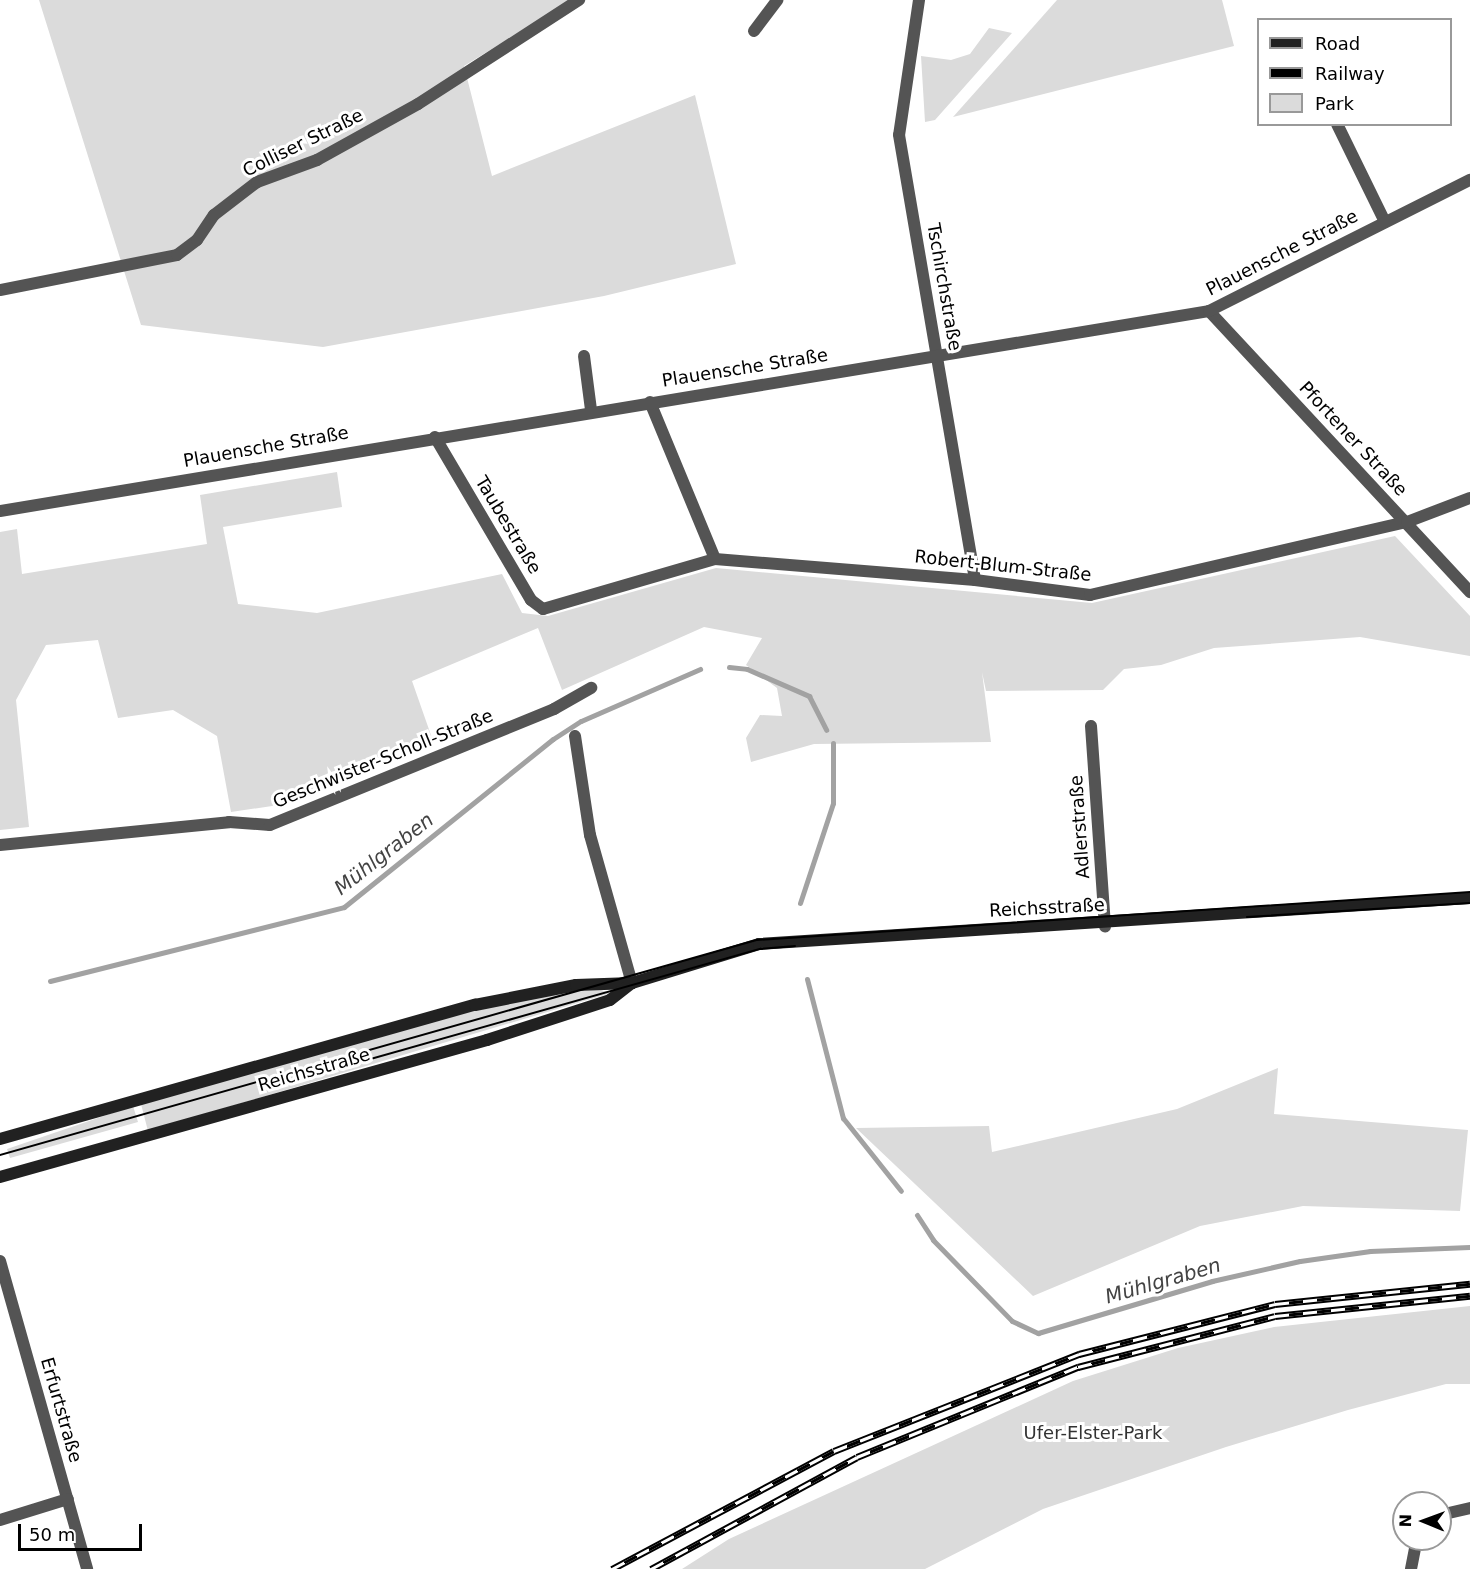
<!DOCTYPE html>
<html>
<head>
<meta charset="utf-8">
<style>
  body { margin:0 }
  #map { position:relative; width:1470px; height:1569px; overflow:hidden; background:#fff; font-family:"DejaVu Sans",sans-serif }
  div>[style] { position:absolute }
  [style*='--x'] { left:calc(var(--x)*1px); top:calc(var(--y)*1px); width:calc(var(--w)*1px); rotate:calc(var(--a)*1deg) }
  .green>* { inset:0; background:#dbdbdb }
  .stream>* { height:5px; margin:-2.5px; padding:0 2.5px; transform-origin:2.5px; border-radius:2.5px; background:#a2a2a2 }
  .street>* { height:12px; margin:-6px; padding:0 6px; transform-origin:6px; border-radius:6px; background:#545454 }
  .secondary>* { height:12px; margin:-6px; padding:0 6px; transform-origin:6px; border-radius:6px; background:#212121 }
  .tram>* { height:1.5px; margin:-0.75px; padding:0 0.75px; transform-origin:0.75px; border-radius:0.75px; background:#000 }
  .rail>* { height:7px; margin-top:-3.5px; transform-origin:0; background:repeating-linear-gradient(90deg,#fff 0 14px,#000 0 28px); box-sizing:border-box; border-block:2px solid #000 }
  span { translate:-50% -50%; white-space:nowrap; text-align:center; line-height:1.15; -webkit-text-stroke:6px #fff; paint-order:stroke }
  .street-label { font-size:18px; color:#000 }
  .park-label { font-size:18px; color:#323232 }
  .water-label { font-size:20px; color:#434343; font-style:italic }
  .legend { position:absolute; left:1257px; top:18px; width:195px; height:108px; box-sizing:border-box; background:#fff; border:2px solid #999; margin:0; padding:8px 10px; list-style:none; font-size:18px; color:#000 }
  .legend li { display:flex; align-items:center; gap:12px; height:30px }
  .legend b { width:30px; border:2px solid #999 }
  .north { position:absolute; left:1392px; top:1491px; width:60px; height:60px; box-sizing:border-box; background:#fff; border:2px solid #999; border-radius:50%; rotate:271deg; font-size:16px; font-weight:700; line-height:24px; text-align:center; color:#000 }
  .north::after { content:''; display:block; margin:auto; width:21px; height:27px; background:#000; clip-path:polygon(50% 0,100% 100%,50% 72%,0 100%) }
  .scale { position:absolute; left:18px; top:1524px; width:124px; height:27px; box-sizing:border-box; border:3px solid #000; border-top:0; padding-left:8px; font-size:18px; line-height:21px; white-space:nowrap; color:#000; -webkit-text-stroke:4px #fff; paint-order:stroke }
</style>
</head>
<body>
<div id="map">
  <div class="green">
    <i style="clip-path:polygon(39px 0,571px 0,464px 66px,492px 176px,695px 95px,736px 264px,604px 296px,323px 347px,141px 325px)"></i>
    <i style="clip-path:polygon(1057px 0,1222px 0,1234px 46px,953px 117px)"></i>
    <i style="clip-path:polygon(989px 28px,1012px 33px,935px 120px,925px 122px,921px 56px,951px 60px,970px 54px)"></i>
    <i style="clip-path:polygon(337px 472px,342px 507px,223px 527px,238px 604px,317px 613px,502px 574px,522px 613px,548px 616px,716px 568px,1092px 603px,1395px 536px,1470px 616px,1470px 656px,1360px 637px,1214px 648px,1161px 665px,1124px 669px,1103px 690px,986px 691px,982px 672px,991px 742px,814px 744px,751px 762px,746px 738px,760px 715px,782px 716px,777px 688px,746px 665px,762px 638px,704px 627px,562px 690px,538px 628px,412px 681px,432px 738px,272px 806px,231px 812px,217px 736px,173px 710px,118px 718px,98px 640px,46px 645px,16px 700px,29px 827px,0 830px,0 532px,17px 529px,22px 574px,207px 544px,200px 495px)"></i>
    <i style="clip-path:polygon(594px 988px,611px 993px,148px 1131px,141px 1104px,472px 1009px)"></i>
    <i style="clip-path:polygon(1278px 1068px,1274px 1114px,1468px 1130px,1460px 1211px,1303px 1206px,1200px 1226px,1033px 1296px,856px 1128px,989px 1126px,992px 1152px,1177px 1109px)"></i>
    <i style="clip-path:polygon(133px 1106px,138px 1122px,10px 1158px,7px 1149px)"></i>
    <i style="clip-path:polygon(1470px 1306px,1470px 1384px,1446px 1384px,1348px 1410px,1226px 1447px,1043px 1509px,925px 1569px,682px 1569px,729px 1539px,1073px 1381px,1178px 1348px,1274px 1327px)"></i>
  </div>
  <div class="stream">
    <i style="--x:729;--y:667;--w:18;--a:6"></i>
    <i style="--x:747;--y:669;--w:68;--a:23.5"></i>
    <i style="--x:809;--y:696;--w:38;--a:63"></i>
    <i style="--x:800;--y:903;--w:105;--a:-71.7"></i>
    <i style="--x:833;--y:803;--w:60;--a:-90"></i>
    <i style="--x:807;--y:979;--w:144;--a:75.5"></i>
    <i style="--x:843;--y:1118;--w:93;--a:51.5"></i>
    <i style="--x:50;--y:981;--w:303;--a:-14.1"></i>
    <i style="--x:344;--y:907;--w:268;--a:-38.8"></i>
    <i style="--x:553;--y:739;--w:33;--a:-33"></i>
    <i style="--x:581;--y:721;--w:130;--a:-23.6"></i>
    <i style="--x:917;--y:1215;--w:30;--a:57"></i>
    <i style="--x:933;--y:1240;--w:113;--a:45.7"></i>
    <i style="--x:1012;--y:1321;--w:29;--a:25"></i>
    <i style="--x:1038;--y:1333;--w:182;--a:-16.6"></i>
    <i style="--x:1212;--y:1281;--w:90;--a:-12.8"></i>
    <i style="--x:1300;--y:1261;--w:71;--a:-8.1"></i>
    <i style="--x:1370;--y:1251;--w:100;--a:-2.3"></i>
  </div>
  <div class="street">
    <i style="--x:919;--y:0;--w:136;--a:98.4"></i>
    <i style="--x:899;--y:135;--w:451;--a:80.3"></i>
    <i style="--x:754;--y:31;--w:39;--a:-53"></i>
    <i style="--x:1337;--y:124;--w:109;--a:63.9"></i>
    <i style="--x:0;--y:290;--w:180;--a:-11.2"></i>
    <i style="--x:177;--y:255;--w:25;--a:-37"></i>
    <i style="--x:197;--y:240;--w:30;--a:-56"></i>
    <i style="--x:214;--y:215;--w:54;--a:-37.5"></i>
    <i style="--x:257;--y:182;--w:64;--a:-20.1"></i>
    <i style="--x:317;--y:160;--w:115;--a:-29"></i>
    <i style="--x:418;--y:104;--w:192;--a:-32.9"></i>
    <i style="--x:1209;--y:311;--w:384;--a:47.1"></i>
    <i style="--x:584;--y:356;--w:54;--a:82.6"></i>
    <i style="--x:650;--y:402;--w:170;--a:67.5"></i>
    <i style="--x:435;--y:437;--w:189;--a:59.5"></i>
    <i style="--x:531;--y:600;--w:15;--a:37"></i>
    <i style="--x:543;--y:609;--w:179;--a:-16.2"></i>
    <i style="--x:715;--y:559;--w:261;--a:4.6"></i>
    <i style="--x:975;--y:580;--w:116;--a:7.4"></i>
    <i style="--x:1090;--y:595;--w:325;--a:-13"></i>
    <i style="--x:1407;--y:522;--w:67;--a:-20.9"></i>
    <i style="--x:0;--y:511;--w:1225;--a:-9.39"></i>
    <i style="--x:1209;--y:311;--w:292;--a:-26.7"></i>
    <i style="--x:1091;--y:726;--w:201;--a:86"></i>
    <i style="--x:575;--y:736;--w:100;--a:81.4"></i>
    <i style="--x:590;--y:835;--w:154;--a:74.2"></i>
    <i style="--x:0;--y:845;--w:230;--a:-5.7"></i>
    <i style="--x:229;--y:822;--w:41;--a:4.2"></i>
    <i style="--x:270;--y:825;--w:307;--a:-22.2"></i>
    <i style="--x:554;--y:709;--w:43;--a:-29.6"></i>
    <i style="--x:0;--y:1261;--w:320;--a:74.2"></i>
    <i style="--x:1440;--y:1515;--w:31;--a:-13"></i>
    <i style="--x:0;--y:1520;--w:71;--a:-17.2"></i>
    <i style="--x:1411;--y:1569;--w:31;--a:-79"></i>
  </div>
  <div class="secondary">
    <i style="--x:0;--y:1139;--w:494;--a:-15.8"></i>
    <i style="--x:475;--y:1005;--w:103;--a:-11.2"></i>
    <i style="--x:576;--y:985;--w:56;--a:-2"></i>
    <i style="--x:632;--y:983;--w:133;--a:-17.1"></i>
    <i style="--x:759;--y:944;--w:712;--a:-3.7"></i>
    <i style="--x:0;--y:1177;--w:506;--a:-15.71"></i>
    <i style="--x:487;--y:1040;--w:129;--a:-18"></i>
    <i style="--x:610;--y:1000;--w:28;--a:-38"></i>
  </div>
  <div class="tram">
    <i style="--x:1247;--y:917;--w:223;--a:-3.6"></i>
    <i style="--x:286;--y:1083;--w:493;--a:-15.8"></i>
    <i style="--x:760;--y:949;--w:35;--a:-5"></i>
    <i style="--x:0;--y:1155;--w:787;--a:-15.86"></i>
    <i style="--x:757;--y:940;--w:715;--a:-3.85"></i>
  </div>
  <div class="rail">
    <i style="--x:612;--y:1569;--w:251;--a:-28"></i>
    <i style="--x:834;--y:1451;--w:264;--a:-21.6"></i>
    <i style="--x:1079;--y:1354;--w:202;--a:-14.3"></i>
    <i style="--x:1275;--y:1304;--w:196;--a:-5.9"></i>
    <i style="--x:651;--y:1569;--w:234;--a:-28.5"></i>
    <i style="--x:857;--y:1457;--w:239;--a:-22.2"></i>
    <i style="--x:1078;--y:1367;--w:203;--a:-14.5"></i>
    <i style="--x:1275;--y:1316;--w:196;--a:-5.9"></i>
  </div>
  <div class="street-label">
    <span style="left:303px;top:143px;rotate:-26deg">Colliser Straße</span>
    <span style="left:1282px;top:253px;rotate:-27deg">Plauensche Straße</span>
    <span style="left:944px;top:287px;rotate:80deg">Tschirchstraße</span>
    <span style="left:745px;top:368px;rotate:-9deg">Plauensche Straße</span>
    <span style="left:1353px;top:439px;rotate:47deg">Pfortener Straße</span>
    <span style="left:266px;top:447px;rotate:-10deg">Plauensche Straße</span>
    <span style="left:508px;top:525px;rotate:59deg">Taubestraße</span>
    <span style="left:1003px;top:566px;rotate:6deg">Robert-Blum-Straße</span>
    <span style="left:383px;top:759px;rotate:-22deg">Geschwister-Scholl-Straße</span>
    <span style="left:1080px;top:827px;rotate:-94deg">Adlerstraße</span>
    <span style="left:1047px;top:908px;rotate:-3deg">Reichsstraße</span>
    <span style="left:314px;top:1070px;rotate:-16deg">Reichsstraße</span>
    <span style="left:61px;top:1410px;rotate:74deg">Erfurtstraße</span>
  </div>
  <div class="park-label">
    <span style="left:1093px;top:1433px">Ufer-Elster-Park</span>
  </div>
  <div class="water-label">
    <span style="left:384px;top:854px;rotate:-38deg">Mühlgraben</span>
    <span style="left:1163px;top:1281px;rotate:-16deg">Mühlgraben</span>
  </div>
  <ul class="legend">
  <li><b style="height:8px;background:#212121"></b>Road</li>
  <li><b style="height:8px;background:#000"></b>Railway</li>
  <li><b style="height:16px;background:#dbdbdb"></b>Park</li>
  </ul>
  <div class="north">N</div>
  <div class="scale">50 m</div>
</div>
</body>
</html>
